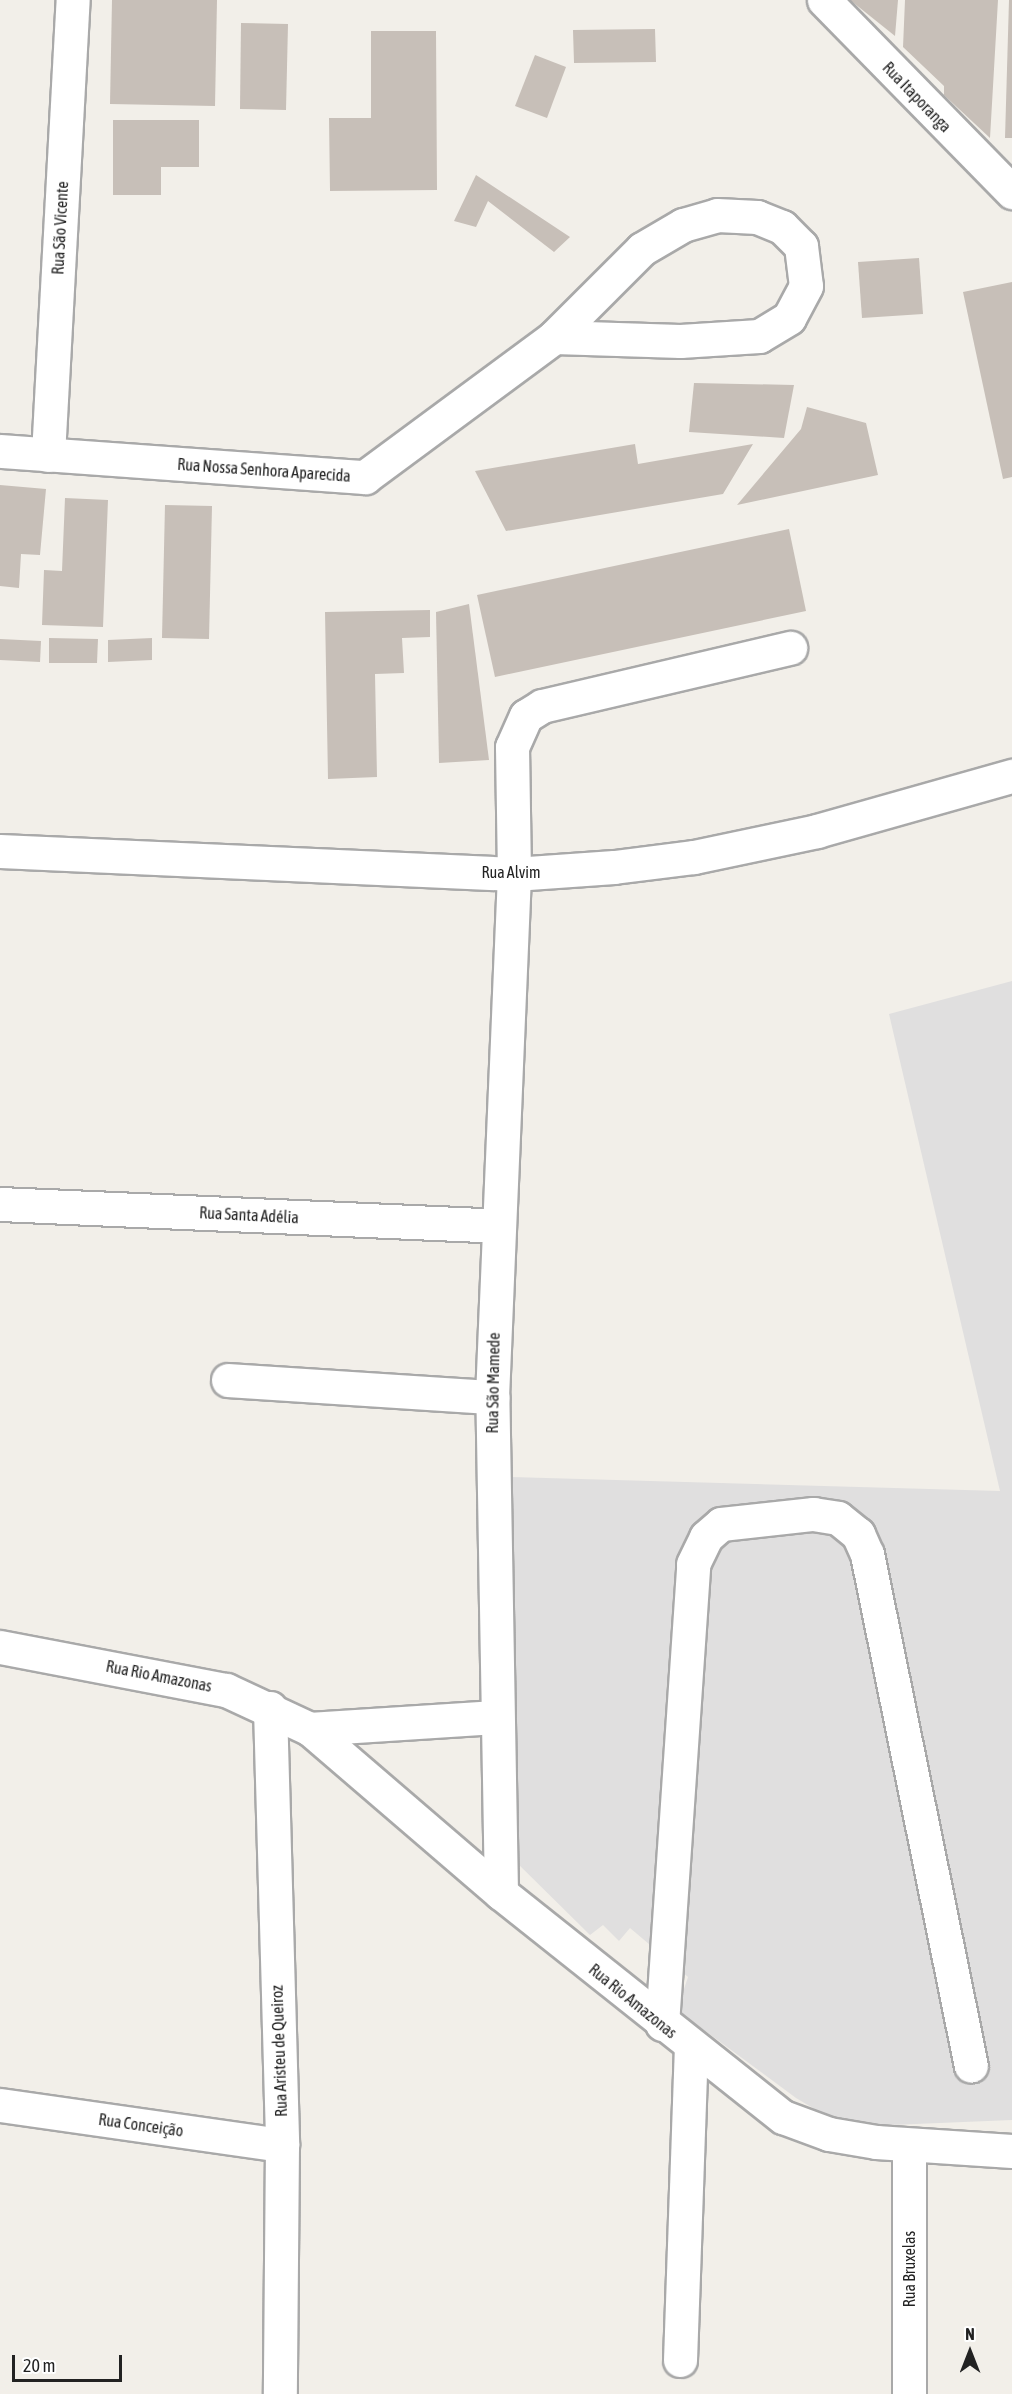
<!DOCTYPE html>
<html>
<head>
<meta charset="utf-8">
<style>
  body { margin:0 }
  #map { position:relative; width:1012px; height:2394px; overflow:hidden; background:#f2efe9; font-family:"Asap Condensed",sans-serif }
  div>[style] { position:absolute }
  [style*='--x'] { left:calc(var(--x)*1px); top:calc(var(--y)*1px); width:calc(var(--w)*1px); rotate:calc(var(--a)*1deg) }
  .residential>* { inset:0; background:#e0dfdf }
  .building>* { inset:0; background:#c7bfb8 }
  .roads { filter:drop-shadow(2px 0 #a9a9a9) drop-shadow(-2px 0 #a9a9a9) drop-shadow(0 2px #a9a9a9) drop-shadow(0 -2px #a9a9a9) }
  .minor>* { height:33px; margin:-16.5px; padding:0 16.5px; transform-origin:16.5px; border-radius:16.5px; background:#fff }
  span { translate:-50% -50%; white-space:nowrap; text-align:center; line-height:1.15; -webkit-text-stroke:5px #fff; paint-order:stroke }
  .street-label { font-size:16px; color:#222 }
  .north { position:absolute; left:940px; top:2322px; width:60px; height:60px; -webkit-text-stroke:4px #fff; paint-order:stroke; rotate:0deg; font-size:16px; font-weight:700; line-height:24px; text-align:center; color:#222 }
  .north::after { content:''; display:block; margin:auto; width:21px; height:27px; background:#222; clip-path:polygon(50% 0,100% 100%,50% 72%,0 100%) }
  .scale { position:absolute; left:12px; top:2355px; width:110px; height:27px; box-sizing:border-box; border:3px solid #222; border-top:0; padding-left:8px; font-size:18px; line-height:21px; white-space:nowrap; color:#222; -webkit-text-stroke:4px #fff; paint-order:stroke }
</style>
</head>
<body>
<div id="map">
  <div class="residential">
    <i style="clip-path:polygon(1012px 981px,1012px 2120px,867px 2126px,823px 2114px,796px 2098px,677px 2010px,688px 1977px,630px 1928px,619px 1941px,603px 1925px,590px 1935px,511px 1857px,511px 1477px,1000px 1491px,889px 1014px)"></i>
  </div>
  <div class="building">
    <i style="clip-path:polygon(112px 0,217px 0,215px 106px,110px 104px)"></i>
    <i style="clip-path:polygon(850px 0,898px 0,895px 36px)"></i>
    <i style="clip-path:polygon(905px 0,998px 0,990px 138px,944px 95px,944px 86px,903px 47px)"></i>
    <i style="clip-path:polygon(1009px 0,1012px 0,1012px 138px,1005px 138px)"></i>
    <i style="clip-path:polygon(241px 23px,288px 24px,286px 110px,240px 109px)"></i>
    <i style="clip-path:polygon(655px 29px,656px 62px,574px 63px,573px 30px)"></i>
    <i style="clip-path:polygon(371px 31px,436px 31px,437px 190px,330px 191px,329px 118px,371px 118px)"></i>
    <i style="clip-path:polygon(535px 55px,566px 67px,547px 118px,515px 106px)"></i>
    <i style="clip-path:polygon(113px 120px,199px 120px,199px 167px,161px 167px,161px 195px,113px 195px)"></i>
    <i style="clip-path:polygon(476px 175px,570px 237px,554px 252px,488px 201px,476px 227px,454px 221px)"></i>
    <i style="clip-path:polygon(919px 258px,923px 314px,862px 318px,858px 262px)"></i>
    <i style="clip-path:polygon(1012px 282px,1012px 477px,1003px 479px,963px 292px)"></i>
    <i style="clip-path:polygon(694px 383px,794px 385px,784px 438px,689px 432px)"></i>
    <i style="clip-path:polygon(807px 407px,866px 423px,878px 475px,737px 505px,801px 429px)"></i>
    <i style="clip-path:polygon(635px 444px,638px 464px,753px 444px,723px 494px,506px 531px,475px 471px)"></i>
    <i style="clip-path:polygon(0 485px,46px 489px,40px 555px,21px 554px,19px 588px,0 586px)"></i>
    <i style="clip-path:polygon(65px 498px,108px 500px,103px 627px,42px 625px,44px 570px,62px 571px)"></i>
    <i style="clip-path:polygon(165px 505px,212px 506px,209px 639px,162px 638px)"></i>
    <i style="clip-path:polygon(789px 529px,806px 611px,495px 677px,477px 595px)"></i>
    <i style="clip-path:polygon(469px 604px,489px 760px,439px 763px,436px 612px)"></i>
    <i style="clip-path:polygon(430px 610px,430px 637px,402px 638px,404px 673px,375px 674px,377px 777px,328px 779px,325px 612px)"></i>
    <i style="clip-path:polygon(49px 638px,98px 639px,97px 663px,49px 663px)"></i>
    <i style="clip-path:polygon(152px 638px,152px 660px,108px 662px,108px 640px)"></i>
    <i style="clip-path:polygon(0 639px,41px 641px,40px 662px,0 660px)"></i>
  </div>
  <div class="roads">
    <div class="minor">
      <i style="--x:824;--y:0;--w:269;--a:45.6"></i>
      <i style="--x:0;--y:451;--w:366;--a:4.1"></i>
      <i style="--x:365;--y:477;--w:235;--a:-36.5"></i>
      <i style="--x:554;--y:337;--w:124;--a:-45"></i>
      <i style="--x:642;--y:249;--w:48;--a:-30.3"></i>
      <i style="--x:683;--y:225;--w:35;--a:-16"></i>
      <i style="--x:717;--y:215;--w:40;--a:2.9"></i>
      <i style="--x:757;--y:217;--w:27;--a:22"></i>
      <i style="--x:782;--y:227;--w:27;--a:45"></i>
      <i style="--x:801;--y:246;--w:40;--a:82.9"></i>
      <i style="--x:806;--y:286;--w:36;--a:118"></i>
      <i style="--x:789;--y:318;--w:35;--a:149"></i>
      <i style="--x:759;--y:336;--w:79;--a:176.4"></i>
      <i style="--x:680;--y:341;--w:126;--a:-178.2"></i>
      <i style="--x:48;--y:455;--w:456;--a:-86.9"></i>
      <i style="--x:0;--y:851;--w:515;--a:2.56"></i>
      <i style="--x:514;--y:874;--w:100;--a:-4"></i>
      <i style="--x:614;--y:867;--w:81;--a:-7.1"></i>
      <i style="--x:694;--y:857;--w:126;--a:-11.9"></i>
      <i style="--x:817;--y:831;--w:203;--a:-15.8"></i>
      <i style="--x:0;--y:1204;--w:497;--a:2.5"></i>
      <i style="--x:228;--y:1380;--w:265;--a:3.7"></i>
      <i style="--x:0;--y:1647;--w:230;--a:10.8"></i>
      <i style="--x:226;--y:1690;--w:93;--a:24.9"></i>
      <i style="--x:310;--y:1729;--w:252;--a:40.7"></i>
      <i style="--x:501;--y:1893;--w:360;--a:38.5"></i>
      <i style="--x:783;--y:2117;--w:49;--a:20.3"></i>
      <i style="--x:829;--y:2134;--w:48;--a:9.7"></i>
      <i style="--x:876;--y:2142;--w:136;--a:3.8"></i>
      <i style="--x:270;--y:1708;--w:437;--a:88.4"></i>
      <i style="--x:282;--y:2145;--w:249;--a:90.5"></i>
      <i style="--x:310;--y:1729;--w:185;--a:-3.7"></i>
      <i style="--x:501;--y:1893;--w:496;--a:-91"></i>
      <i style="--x:492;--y:1397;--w:523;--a:-87.59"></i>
      <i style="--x:514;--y:874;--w:127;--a:-90.9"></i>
      <i style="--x:512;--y:747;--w:34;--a:-66"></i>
      <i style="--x:526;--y:716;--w:19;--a:-32"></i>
      <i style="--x:542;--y:706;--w:255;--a:-13.2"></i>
      <i style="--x:662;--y:2024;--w:461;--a:-86.1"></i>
      <i style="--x:693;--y:1564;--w:30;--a:-64"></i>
      <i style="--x:706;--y:1537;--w:20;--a:-41"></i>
      <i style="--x:721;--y:1524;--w:93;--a:-6.2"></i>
      <i style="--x:813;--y:1514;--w:25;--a:9"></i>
      <i style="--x:838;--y:1518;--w:26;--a:39"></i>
      <i style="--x:858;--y:1534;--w:22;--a:66"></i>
      <i style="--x:867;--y:1554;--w:522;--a:78.52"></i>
      <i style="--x:0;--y:2105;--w:285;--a:8.1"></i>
      <i style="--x:909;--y:2145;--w:249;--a:90"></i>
      <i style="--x:680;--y:2360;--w:313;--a:-88"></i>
    </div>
  </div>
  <div class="street-label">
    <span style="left:917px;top:97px;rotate:46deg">Rua Itaporanga</span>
    <span style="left:60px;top:228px;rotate:-87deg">Rua São Vicente</span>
    <span style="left:264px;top:470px;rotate:4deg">Rua Nossa Senhora Aparecida</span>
    <span style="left:511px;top:872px">Rua Alvim</span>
    <span style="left:249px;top:1215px;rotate:3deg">Rua Santa Adélia</span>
    <span style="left:493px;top:1383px;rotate:-89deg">Rua São Mamede</span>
    <span style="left:159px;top:1676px;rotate:11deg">Rua Rio Amazonas</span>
    <span style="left:633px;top:2001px;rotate:39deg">Rua Rio Amazonas</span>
    <span style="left:279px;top:2051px;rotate:-92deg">Rua Aristeu de Queiroz</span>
    <span style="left:141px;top:2125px;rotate:8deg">Rua Conceição</span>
    <span style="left:909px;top:2269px;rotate:-90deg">Rua Bruxelas</span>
  </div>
  <div class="north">N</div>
  <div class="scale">20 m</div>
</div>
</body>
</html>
